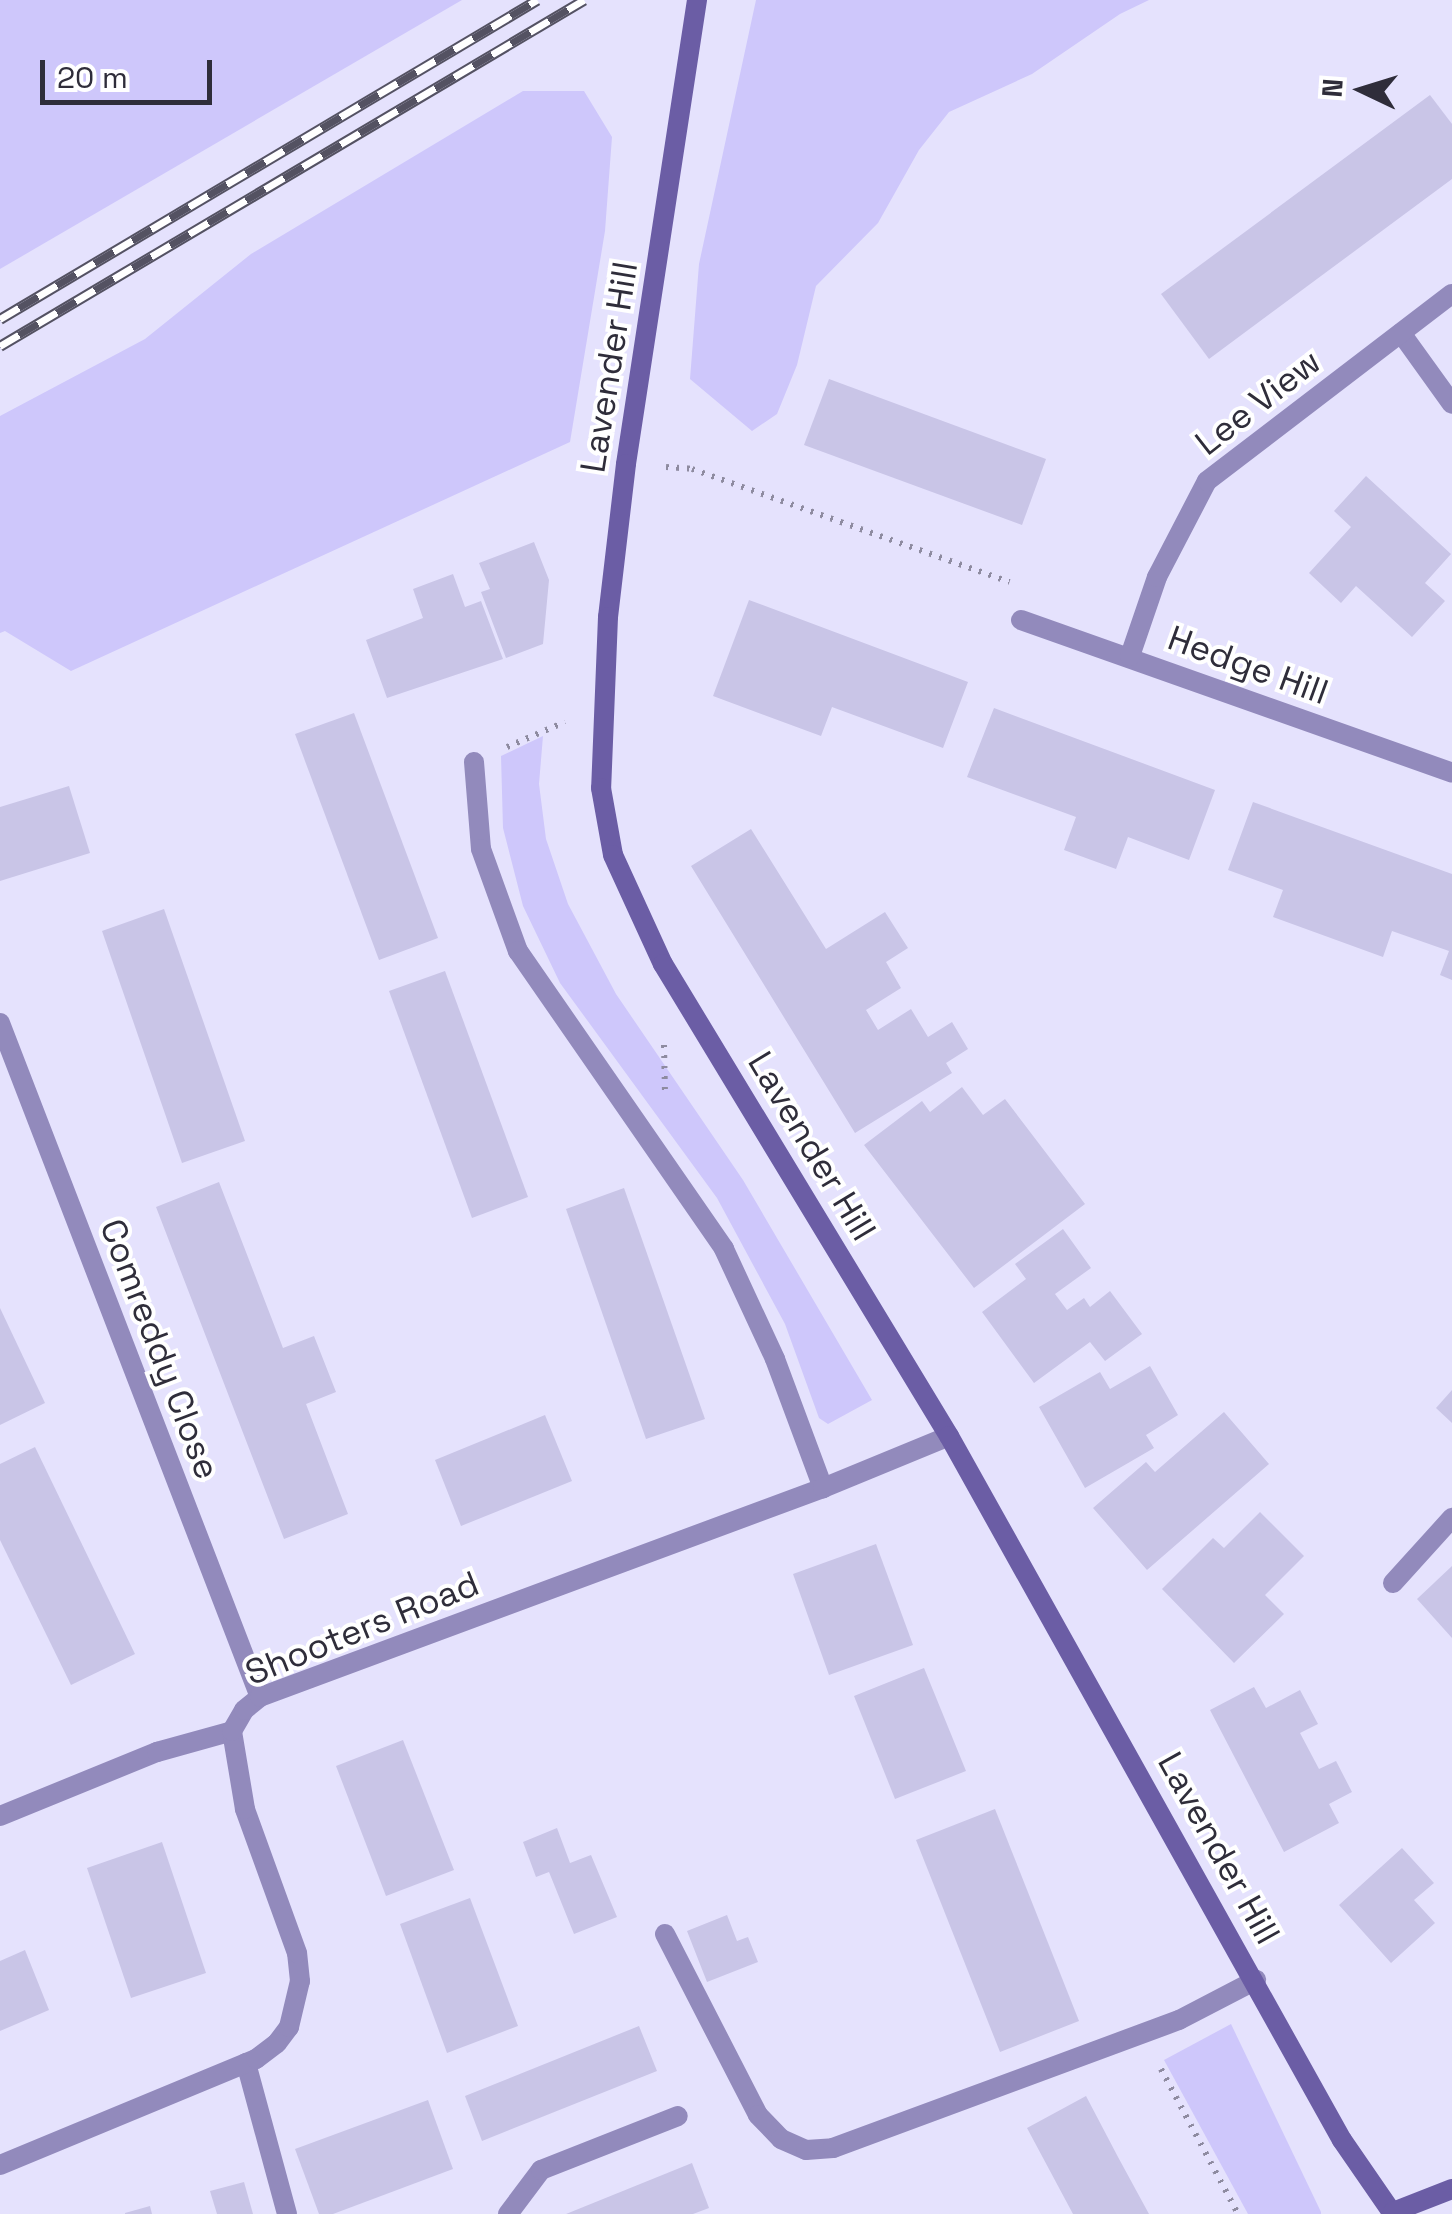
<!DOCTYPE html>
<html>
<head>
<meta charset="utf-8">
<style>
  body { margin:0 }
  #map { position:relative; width:1452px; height:2214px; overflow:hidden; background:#e5e2fd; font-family:"Space Grotesk",sans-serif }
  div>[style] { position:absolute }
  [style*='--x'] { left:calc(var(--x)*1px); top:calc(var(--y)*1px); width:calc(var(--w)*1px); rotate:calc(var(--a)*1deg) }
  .green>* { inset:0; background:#cec7fb }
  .building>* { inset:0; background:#c9c5e7 }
  .path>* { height:6px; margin-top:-3px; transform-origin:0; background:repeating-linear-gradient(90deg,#8e8ba0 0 2.5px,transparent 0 10.5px) }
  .lane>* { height:20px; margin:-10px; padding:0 10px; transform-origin:10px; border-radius:10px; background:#928abc }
  .street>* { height:20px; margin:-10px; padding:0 10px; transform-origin:10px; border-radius:10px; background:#928abc }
  .secondary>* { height:20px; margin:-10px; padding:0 10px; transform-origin:10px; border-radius:10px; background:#6b5da5 }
  .rail>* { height:11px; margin-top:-5.5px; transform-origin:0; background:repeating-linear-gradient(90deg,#fff 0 22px,#545262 0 44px); box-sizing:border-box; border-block:2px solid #545262 }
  span { translate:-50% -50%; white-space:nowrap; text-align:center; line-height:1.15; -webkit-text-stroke:8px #fff; paint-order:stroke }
  .street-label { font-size:35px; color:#2f2d3a }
  .north { position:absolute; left:1312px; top:40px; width:100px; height:100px; -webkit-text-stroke:8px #fff; paint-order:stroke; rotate:274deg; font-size:28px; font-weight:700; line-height:40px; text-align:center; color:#2f2d3a }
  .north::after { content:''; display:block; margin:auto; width:35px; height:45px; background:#2f2d3a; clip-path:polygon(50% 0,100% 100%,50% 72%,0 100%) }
  .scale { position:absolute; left:40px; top:60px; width:172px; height:45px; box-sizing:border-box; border:5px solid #2f2d3a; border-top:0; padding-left:12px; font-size:30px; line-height:35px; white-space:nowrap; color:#2f2d3a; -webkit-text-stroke:8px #fff; paint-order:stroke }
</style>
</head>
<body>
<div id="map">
  <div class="green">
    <i style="clip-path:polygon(0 0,462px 0,0 269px)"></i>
    <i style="clip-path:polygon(756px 0,1149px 0,1120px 14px,1032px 74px,949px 112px,919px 150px,878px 223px,816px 286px,797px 365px,777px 414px,752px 431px,690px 379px,699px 264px)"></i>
    <i style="clip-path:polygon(523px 91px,584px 91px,612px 137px,605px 231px,570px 442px,71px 671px,5px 631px,0 633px,0 416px,145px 339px,251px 254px)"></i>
    <i style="clip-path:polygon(543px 736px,539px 784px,546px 839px,568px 904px,616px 994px,743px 1180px,872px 1400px,828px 1424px,819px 1418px,785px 1324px,717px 1198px,560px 983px,523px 906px,503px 828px,501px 756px)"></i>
    <i style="clip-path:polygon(1231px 2024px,1321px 2212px,1321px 2214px,1248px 2214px,1164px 2060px)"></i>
  </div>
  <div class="building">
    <i style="clip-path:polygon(1430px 95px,1452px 124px,1452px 179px,1209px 359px,1161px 294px)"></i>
    <i style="clip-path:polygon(829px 379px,1046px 459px,1022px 525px,804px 445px)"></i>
    <i style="clip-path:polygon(1366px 476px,1451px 554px,1425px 583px,1445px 601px,1412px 637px,1356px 586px,1341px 603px,1309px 573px,1351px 527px,1334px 511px)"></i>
    <i style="clip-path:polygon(534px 542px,549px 580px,543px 644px,506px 658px,481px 592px,490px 589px,479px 563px)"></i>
    <i style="clip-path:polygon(453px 574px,465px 607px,481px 601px,503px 659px,387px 698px,366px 640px,423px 618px,413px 589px)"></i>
    <i style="clip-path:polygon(749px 600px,968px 682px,943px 748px,832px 707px,821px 736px,713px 696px)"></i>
    <i style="clip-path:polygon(994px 708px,1215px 790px,1189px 860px,1128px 837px,1116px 869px,1064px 850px,1076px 817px,967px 777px)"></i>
    <i style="clip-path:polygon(354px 713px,438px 938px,379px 960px,295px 734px)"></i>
    <i style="clip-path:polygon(69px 786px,90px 853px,0 881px,0 807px)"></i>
    <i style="clip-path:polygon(1253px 802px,1452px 874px,1452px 980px,1440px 975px,1449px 951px,1392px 931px,1383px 957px,1273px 917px,1283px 890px,1228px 870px)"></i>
    <i style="clip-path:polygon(751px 829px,826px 949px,885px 912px,908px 948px,886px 962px,901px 988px,866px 1010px,878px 1030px,911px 1009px,928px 1037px,952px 1022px,968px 1049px,946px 1063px,952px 1073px,855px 1133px,691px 866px)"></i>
    <i style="clip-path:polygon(164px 909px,245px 1141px,182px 1163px,102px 931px)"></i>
    <i style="clip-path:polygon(445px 971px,528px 1197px,472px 1218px,389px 991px)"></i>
    <i style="clip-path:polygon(962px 1087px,983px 1115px,1005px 1099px,1085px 1204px,974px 1288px,864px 1145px,922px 1101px,930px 1112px)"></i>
    <i style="clip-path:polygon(219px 1182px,283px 1348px,314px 1336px,336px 1392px,306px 1404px,348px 1514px,284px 1539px,156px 1207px)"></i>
    <i style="clip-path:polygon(624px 1188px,705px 1419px,646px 1439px,566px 1209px)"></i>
    <i style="clip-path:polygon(1063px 1229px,1091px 1268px,1055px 1294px,1067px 1310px,1084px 1298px,1090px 1307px,1110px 1291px,1142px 1334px,1105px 1361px,1090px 1342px,1034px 1383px,982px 1312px,1026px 1279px,1015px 1264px)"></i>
    <i style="clip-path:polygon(0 1308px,45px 1403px,0 1425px)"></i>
    <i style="clip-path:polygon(1150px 1366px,1178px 1415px,1146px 1435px,1154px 1448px,1085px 1488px,1039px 1407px,1100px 1372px,1110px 1389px)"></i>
    <i style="clip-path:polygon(1452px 1390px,1452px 1423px,1436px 1408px)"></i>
    <i style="clip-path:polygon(1224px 1412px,1269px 1464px,1147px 1570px,1093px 1508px,1146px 1462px,1155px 1472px)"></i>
    <i style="clip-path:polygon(545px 1415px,572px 1481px,461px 1526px,435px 1460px)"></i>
    <i style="clip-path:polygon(35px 1447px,135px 1654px,71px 1685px,0 1540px,0 1464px)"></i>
    <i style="clip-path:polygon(1260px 1512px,1304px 1556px,1265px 1595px,1284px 1614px,1234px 1663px,1162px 1589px,1213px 1538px,1224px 1548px)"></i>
    <i style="clip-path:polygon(876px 1544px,913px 1645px,829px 1675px,793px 1574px)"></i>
    <i style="clip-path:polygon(1452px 1566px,1452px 1638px,1417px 1599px)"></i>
    <i style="clip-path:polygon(924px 1668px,966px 1771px,895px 1799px,854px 1696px)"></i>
    <i style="clip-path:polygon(1254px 1687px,1266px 1708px,1300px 1690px,1318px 1724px,1300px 1733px,1319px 1769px,1336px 1761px,1352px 1792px,1329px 1804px,1339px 1823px,1284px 1852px,1210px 1710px)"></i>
    <i style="clip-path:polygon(403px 1740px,454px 1870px,386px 1896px,336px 1766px)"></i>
    <i style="clip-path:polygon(995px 1809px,1079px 2021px,1000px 2052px,916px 1840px)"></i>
    <i style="clip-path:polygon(557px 1828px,570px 1863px,591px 1855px,617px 1917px,574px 1934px,549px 1872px,536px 1877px,523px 1842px)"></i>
    <i style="clip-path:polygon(162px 1842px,206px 1973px,131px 1998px,87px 1868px)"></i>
    <i style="clip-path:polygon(1402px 1848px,1434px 1883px,1414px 1900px,1435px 1923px,1391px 1963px,1339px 1905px)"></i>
    <i style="clip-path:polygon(470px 1898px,518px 2026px,447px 2053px,400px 1924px)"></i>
    <i style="clip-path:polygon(727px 1915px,737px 1941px,748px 1937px,758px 1962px,707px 1982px,687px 1931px)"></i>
    <i style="clip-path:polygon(25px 1950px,49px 2010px,0 2031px,0 1961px)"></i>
    <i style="clip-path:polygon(639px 2026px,657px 2071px,482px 2141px,465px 2096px)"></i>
    <i style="clip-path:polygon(1086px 2096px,1118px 2157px,1149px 2214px,1073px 2214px,1027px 2128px)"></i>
    <i style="clip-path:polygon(428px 2100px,453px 2169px,333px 2214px,319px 2214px,295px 2149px)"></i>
    <i style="clip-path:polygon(692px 2163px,709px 2208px,693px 2214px,566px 2214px)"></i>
    <i style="clip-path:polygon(244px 2182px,253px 2214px,217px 2214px,210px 2191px)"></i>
    <i style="clip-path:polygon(150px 2206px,152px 2214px,125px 2214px,125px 2213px)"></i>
  </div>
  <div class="path">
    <i style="--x:666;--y:467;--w:26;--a:4"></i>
    <i style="--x:692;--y:469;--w:337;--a:19.6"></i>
    <i style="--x:507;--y:747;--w:63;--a:-23.3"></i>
    <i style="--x:664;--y:1045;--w:47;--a:88.8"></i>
    <i style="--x:1161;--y:2069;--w:164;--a:62"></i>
  </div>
  <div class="lane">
    <i style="--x:1401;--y:333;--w:87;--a:54.3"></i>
    <i style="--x:474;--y:762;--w:87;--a:85.4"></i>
    <i style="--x:481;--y:849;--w:109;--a:70.1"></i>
    <i style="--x:518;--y:951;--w:362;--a:55.3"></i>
    <i style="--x:724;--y:1249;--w:121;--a:65.1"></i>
    <i style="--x:775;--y:1359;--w:138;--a:69.6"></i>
    <i style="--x:1393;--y:1583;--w:88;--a:-47.8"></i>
    <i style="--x:0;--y:1816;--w:170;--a:-22.2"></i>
    <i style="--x:157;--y:1752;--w:78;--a:-15.6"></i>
    <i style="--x:665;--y:1934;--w:203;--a:62.8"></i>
    <i style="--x:758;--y:2115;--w:33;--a:46"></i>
    <i style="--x:781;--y:2139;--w:27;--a:24"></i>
    <i style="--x:806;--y:2150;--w:27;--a:-4"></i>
    <i style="--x:833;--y:2148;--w:369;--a:-20.3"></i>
    <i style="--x:1179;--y:2020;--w:87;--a:-27.5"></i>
    <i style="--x:246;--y:2063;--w:156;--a:74.8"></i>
    <i style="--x:508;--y:2214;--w:55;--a:-53.1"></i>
    <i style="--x:541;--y:2170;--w:147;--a:-21.5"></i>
  </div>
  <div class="street">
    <i style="--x:1021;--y:620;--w:457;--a:19.5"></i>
    <i style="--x:1130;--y:656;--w:83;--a:-71.1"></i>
    <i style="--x:1157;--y:577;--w:108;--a:-62.5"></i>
    <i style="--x:1207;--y:481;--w:308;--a:-37.4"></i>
    <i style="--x:0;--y:1023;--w:722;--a:68.91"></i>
    <i style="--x:0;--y:2165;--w:277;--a:-22.5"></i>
    <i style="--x:256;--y:2059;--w:26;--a:-37"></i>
    <i style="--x:277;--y:2043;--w:20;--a:-53"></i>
    <i style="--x:289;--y:2027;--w:47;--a:-76.6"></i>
    <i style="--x:300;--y:1981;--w:28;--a:-96"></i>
    <i style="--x:297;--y:1953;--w:153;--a:-109.9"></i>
    <i style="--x:245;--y:1809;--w:79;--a:-99.5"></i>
    <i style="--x:232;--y:1731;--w:24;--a:-60"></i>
    <i style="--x:244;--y:1710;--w:21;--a:-39"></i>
    <i style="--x:260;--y:1697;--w:601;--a:-20.37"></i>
    <i style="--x:823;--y:1488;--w:136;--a:-22.4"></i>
  </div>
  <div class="secondary">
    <i style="--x:697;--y:0;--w:469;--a:98.7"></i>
    <i style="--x:626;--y:464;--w:154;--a:96.7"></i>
    <i style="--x:608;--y:617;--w:171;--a:92.3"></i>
    <i style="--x:601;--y:788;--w:68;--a:79.8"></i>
    <i style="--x:613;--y:855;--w:120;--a:65.4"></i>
    <i style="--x:663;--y:964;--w:552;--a:58.79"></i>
    <i style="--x:949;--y:1436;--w:806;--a:60.83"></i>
    <i style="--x:1342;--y:2140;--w:90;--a:55.4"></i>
    <i style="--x:1393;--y:2212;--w:63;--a:-21.3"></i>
  </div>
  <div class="rail">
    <i style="--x:0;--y:319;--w:625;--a:-30.71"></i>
    <i style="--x:0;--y:346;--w:679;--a:-30.65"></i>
  </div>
  <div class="street-label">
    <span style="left:609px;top:367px;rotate:-81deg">Lavender Hill</span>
    <span style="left:1258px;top:402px;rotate:-38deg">Lee View</span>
    <span style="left:1248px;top:665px;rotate:20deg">Hedge Hill</span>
    <span style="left:812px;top:1146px;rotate:59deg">Lavender Hill</span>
    <span style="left:160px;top:1349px;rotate:69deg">Comreddy Close</span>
    <span style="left:362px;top:1628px;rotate:-22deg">Shooters Road</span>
    <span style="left:1219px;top:1848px;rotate:61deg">Lavender Hill</span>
  </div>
  <div class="north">N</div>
  <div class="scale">20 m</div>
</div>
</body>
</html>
